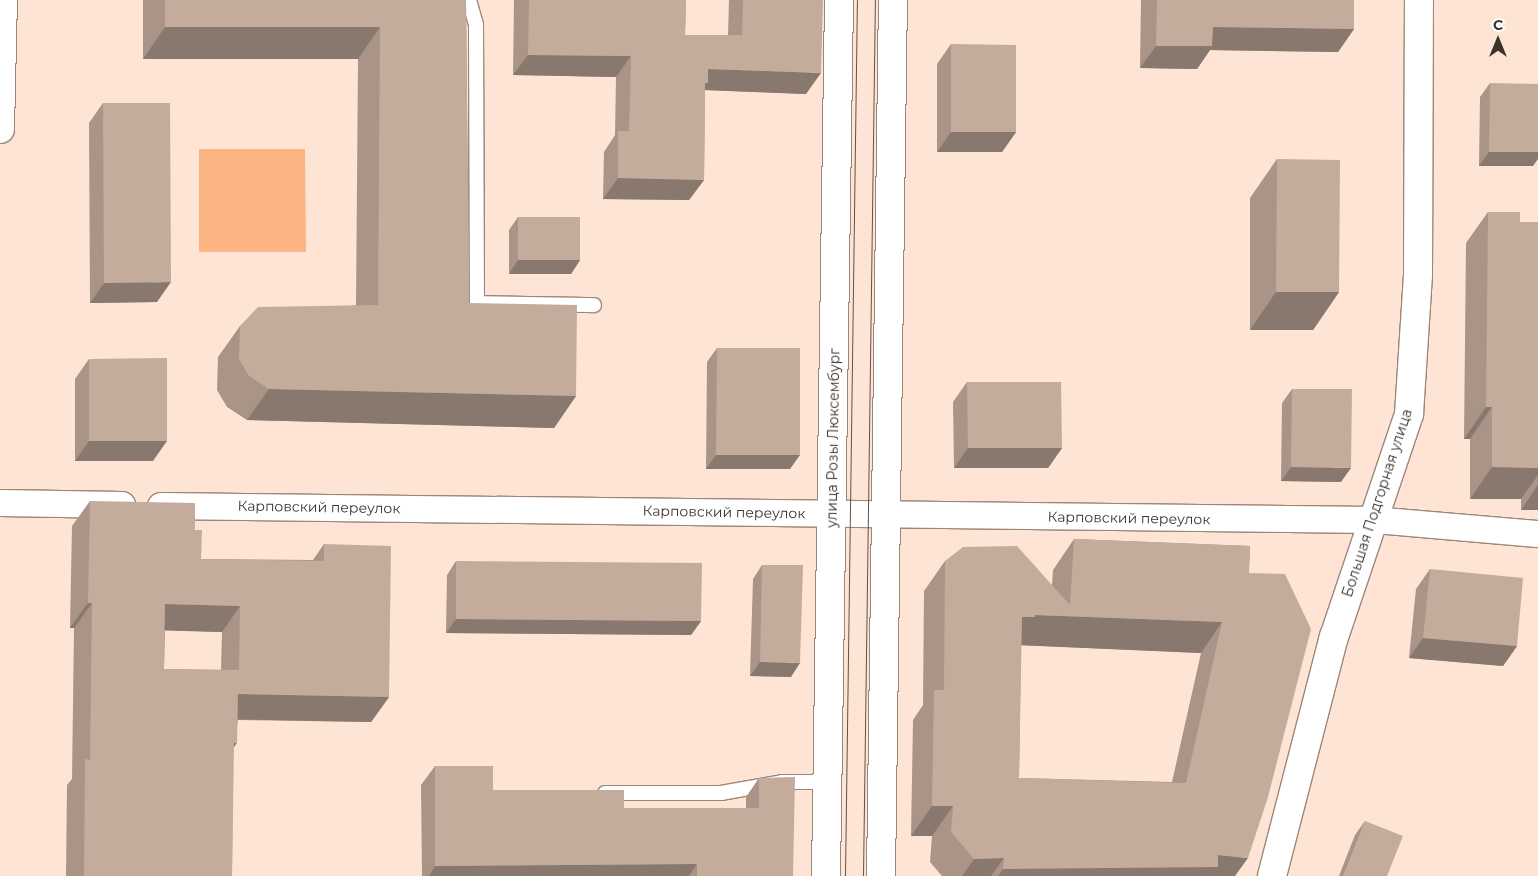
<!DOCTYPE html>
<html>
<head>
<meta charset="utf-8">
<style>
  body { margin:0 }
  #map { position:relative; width:1538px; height:876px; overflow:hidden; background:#fde4d4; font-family:Montserrat,sans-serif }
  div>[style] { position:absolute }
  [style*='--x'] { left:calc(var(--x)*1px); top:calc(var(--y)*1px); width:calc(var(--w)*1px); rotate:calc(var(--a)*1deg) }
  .green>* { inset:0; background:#fcb483 }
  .roads { filter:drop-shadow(1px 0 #9d8677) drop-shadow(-1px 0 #9d8677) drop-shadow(0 1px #9d8677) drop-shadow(0 -1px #9d8677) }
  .service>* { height:14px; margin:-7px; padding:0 7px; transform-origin:7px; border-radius:7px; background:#fff }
  .minor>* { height:26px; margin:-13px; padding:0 13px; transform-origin:13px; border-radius:13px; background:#fff }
  .tertiary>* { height:28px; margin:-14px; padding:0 14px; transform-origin:14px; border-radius:14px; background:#fff }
  .secondary>* { height:28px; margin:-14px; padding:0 14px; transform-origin:14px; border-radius:14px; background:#fff }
  .primary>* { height:28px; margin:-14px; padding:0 14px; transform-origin:14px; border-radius:14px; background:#fff }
  .tram>* { height:1px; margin:-0.5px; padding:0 0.5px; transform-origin:0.5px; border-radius:0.5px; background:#5f534b }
  .wall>* { inset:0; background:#a99487 }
  .shaded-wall>* { inset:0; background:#89786e }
  .building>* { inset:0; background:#c4ac9d }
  span { translate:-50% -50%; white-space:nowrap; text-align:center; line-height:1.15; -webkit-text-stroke:4.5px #fff; paint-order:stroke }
  .street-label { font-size:14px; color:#3b322c }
  .north { position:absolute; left:1473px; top:15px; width:50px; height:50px; -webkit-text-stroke:4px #fff; paint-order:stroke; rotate:0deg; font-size:14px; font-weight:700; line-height:20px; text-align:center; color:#3b322c }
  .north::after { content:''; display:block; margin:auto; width:18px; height:22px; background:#3b322c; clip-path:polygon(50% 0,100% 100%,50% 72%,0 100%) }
</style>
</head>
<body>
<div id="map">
  <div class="green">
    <i style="clip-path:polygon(199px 149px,305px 149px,306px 252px,199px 252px)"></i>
  </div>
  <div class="roads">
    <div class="service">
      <i style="--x:469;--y:0;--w:26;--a:74"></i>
      <i style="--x:476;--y:25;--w:278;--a:89.8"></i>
      <i style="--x:477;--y:303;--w:117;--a:1"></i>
      <i style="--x:605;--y:793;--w:116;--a:0"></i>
      <i style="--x:721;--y:793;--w:62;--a:-10.2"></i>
      <i style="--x:782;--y:782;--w:46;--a:0"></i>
    </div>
    <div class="minor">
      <i style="--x:0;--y:503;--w:122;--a:0.9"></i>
      <i style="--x:161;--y:506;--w:1213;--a:0.66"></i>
      <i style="--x:1374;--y:520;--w:165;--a:4.9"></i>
    </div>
    <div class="tertiary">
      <i style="--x:1272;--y:876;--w:247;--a:-75.5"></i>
      <i style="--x:1334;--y:637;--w:235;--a:-71.4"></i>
      <i style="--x:1409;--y:414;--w:139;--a:-86.3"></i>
      <i style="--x:1418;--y:275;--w:275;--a:-89.8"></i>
    </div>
    <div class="secondary">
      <i style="--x:826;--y:876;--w:876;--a:-89.15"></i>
      <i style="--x:881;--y:876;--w:876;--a:-89.22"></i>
    </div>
    <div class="primary">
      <i style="--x:0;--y:129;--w:129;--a:-88.7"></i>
    </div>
  </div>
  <div class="tram">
    <i style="--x:845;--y:876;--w:876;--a:-89.22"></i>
    <i style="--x:863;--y:876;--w:876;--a:-89.22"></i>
  </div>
  <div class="wall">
    <i style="clip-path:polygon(143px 0,466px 0,469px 303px,576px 396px,554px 428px,247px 420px,227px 407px,217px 390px,218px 357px,240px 326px,356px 305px,358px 59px,143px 59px)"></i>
    <i style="clip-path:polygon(514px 0,686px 0,685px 35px,728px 35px,729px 0,823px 0,806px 94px,705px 90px,704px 180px,689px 200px,603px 199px,604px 152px,615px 135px,616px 77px,513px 75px)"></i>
    <i style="clip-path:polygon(1141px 0,1354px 0,1354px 29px,1338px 52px,1210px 50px,1197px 69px,1140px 68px)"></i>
    <i style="clip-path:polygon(951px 44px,1016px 132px,1002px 152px,937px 152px,937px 64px)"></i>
    <i style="clip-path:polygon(1490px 83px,1533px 166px,1479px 166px,1480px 97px)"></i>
    <i style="clip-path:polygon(103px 103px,157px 302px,90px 303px,89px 123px)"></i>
    <i style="clip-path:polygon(1277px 159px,1339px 292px,1313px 330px,1250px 330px,1250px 198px)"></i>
    <i style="clip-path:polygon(1488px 212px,1520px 222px,1538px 222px,1538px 510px,1521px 510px,1521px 499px,1470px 499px,1470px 439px,1464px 439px,1466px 243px)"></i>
    <i style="clip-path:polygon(518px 217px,580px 260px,571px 274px,509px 274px,509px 230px)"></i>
    <i style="clip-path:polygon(717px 348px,790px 469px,706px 469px,707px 362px)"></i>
    <i style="clip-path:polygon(89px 359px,153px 461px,75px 461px,75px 379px)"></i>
    <i style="clip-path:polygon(967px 382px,1062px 448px,1048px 468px,954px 468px,953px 402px)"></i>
    <i style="clip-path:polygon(1292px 389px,1341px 482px,1281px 481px,1282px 403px)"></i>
    <i style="clip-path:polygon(evenodd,90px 501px,195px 530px,201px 559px,313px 560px,324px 544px,389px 697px,371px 722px,238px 720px,233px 748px,232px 876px,66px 876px,67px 785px,72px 779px,74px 628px,70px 628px,72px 526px,90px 501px,165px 630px,222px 632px,221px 670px,164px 669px,165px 630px)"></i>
    <i style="clip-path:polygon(evenodd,1074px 539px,1250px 546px,1235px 876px,942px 876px,930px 862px,932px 836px,911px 836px,913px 720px,923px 705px,924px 591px,945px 561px,1052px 585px,1053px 570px,1074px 539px,1021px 645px,1201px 653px,1172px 782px,1019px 778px,1021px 645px)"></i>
    <i style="clip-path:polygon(456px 561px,701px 621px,691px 635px,446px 633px,447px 575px)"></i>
    <i style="clip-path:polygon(762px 565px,791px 677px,750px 676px,753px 579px)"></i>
    <i style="clip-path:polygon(1430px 569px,1517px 646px,1503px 666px,1409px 658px,1416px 589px)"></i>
    <i style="clip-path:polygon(435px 766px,493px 790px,624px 808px,746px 808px,746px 797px,759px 778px,793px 876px,422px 876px,421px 785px)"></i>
    <i style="clip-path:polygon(1365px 821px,1387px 876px,1339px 876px,1355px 835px)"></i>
  </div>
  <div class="shaded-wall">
    <i style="clip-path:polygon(165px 27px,380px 27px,358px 59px,143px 59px)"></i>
    <i style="clip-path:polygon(1213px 27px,1354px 29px,1338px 52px,1210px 50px,1197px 69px,1140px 68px,1156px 46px)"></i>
    <i style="clip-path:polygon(528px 55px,631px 56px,616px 77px,513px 75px)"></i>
    <i style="clip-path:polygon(708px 69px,821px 73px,806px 94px,703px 90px)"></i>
    <i style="clip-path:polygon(951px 132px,1016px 132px,1002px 152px,937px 152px)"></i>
    <i style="clip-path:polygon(1489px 152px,1538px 152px,1538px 159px,1533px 166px,1479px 166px)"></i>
    <i style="clip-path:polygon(618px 178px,704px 180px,689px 200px,603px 199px)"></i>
    <i style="clip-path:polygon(518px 260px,580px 260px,571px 274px,509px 274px)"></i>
    <i style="clip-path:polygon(171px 282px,157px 302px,90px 303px,104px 283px)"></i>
    <i style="clip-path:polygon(1276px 292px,1339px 292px,1313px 330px,1250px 330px)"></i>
    <i style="clip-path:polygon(269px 389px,576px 396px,554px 428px,247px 420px)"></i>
    <i style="clip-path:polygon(1486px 407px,1492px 407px,1470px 439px,1464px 439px)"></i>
    <i style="clip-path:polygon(89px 441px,167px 441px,153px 461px,75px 461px)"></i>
    <i style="clip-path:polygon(968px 448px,1062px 448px,1048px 468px,954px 468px)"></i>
    <i style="clip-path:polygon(716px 455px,800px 455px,790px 469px,706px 469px)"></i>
    <i style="clip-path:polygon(1291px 467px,1351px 468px,1341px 482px,1281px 481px)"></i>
    <i style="clip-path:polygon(1492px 467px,1538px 468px,1538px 475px,1521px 499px,1470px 499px)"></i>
    <i style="clip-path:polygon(1538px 485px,1538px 510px,1521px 510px)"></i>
    <i style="clip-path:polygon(88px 603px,92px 603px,74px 628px,70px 628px)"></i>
    <i style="clip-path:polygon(165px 604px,240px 606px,222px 632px,147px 630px)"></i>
    <i style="clip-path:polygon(1035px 615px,1222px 622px,1201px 653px,1016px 645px,1022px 617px)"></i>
    <i style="clip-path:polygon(456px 619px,701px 621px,691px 635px,446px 633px)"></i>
    <i style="clip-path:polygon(1423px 638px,1517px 646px,1503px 666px,1409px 658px)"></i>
    <i style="clip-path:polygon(760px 662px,800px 663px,791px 677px,750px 676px)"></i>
    <i style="clip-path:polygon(238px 694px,389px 697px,371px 722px,220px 719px)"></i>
    <i style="clip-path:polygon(234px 743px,237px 743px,219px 768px)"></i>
    <i style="clip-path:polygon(932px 806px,953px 806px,932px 836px,911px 836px)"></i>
    <i style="clip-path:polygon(1218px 855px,1248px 858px,1235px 876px,998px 876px,1003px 869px)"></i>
    <i style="clip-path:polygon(1004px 858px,991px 876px,962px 876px,974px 859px)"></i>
    <i style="clip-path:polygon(697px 864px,689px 876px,429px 876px,435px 866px)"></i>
  </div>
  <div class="building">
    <i style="clip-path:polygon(165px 0,466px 0,469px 303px,577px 305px,576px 396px,269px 389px,249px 376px,239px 359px,240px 326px,258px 307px,378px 305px,380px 27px,165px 27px)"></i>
    <i style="clip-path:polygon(529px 0,686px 0,685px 35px,742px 35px,743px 0,823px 0,821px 73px,708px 69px,708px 83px,705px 83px,704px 180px,618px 178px,618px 131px,629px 131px,631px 56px,528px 55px)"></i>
    <i style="clip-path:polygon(1157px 0,1354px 0,1354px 29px,1213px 27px,1212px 46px,1156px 46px)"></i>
    <i style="clip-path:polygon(951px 44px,1016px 45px,1016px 132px,951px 132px)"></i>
    <i style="clip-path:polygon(1490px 83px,1538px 84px,1538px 152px,1489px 152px)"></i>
    <i style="clip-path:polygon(103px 103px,170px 103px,171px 282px,104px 283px)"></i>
    <i style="clip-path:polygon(1277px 159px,1340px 160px,1339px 292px,1276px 292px)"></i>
    <i style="clip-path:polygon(1488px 212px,1520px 212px,1520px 222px,1538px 222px,1538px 468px,1492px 467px,1492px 407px,1486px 407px)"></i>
    <i style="clip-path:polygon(518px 217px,580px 217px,580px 260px,518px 260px)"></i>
    <i style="clip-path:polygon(717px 348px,800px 348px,800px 455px,716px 455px)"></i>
    <i style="clip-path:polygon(167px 358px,167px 441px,89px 441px,89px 359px)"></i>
    <i style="clip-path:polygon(967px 382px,1061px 382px,1062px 448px,968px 448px)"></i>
    <i style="clip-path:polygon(1292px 389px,1352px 389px,1351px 468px,1291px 467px)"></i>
    <i style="clip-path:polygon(evenodd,90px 501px,195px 503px,195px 530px,202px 530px,201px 559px,324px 561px,324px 544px,391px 546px,389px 697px,238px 694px,237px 743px,234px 743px,232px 876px,84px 876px,85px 759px,90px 760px,92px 603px,88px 603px,90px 501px,165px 604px,240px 606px,239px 670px,164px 669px,165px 604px)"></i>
    <i style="clip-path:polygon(evenodd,1074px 539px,1250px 546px,1249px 573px,1285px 574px,1311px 629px,1268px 797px,1248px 858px,1218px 855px,1218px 867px,1003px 869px,1004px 858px,974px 859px,951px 832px,953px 806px,932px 806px,934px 690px,944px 690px,945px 561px,963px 547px,1017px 546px,1070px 605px,1074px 539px,1035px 615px,1222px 622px,1186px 783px,1019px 778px,1022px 617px,1035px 617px,1035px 615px)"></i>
    <i style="clip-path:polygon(456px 561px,702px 563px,701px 621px,456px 619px)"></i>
    <i style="clip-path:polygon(762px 565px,803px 565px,800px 663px,760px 662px)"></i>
    <i style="clip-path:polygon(1430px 569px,1523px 578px,1517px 646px,1423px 638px)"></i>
    <i style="clip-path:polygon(435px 766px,493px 766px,493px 790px,624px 790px,624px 808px,759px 808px,759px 778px,795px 777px,793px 876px,697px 876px,697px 864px,435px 866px)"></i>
    <i style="clip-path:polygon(1365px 821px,1403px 836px,1387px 876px,1343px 876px)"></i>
  </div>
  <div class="street-label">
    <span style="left:833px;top:438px;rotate:-89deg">улица Розы Люксембург</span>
    <span style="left:1377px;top:503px;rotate:-72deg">Большая Подгорная улица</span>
    <span style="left:319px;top:507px;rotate:1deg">Карповский переулок</span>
    <span style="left:724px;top:512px;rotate:1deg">Карповский переулок</span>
    <span style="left:1129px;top:518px;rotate:1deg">Карповский переулок</span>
  </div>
  <div class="north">С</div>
</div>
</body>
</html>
